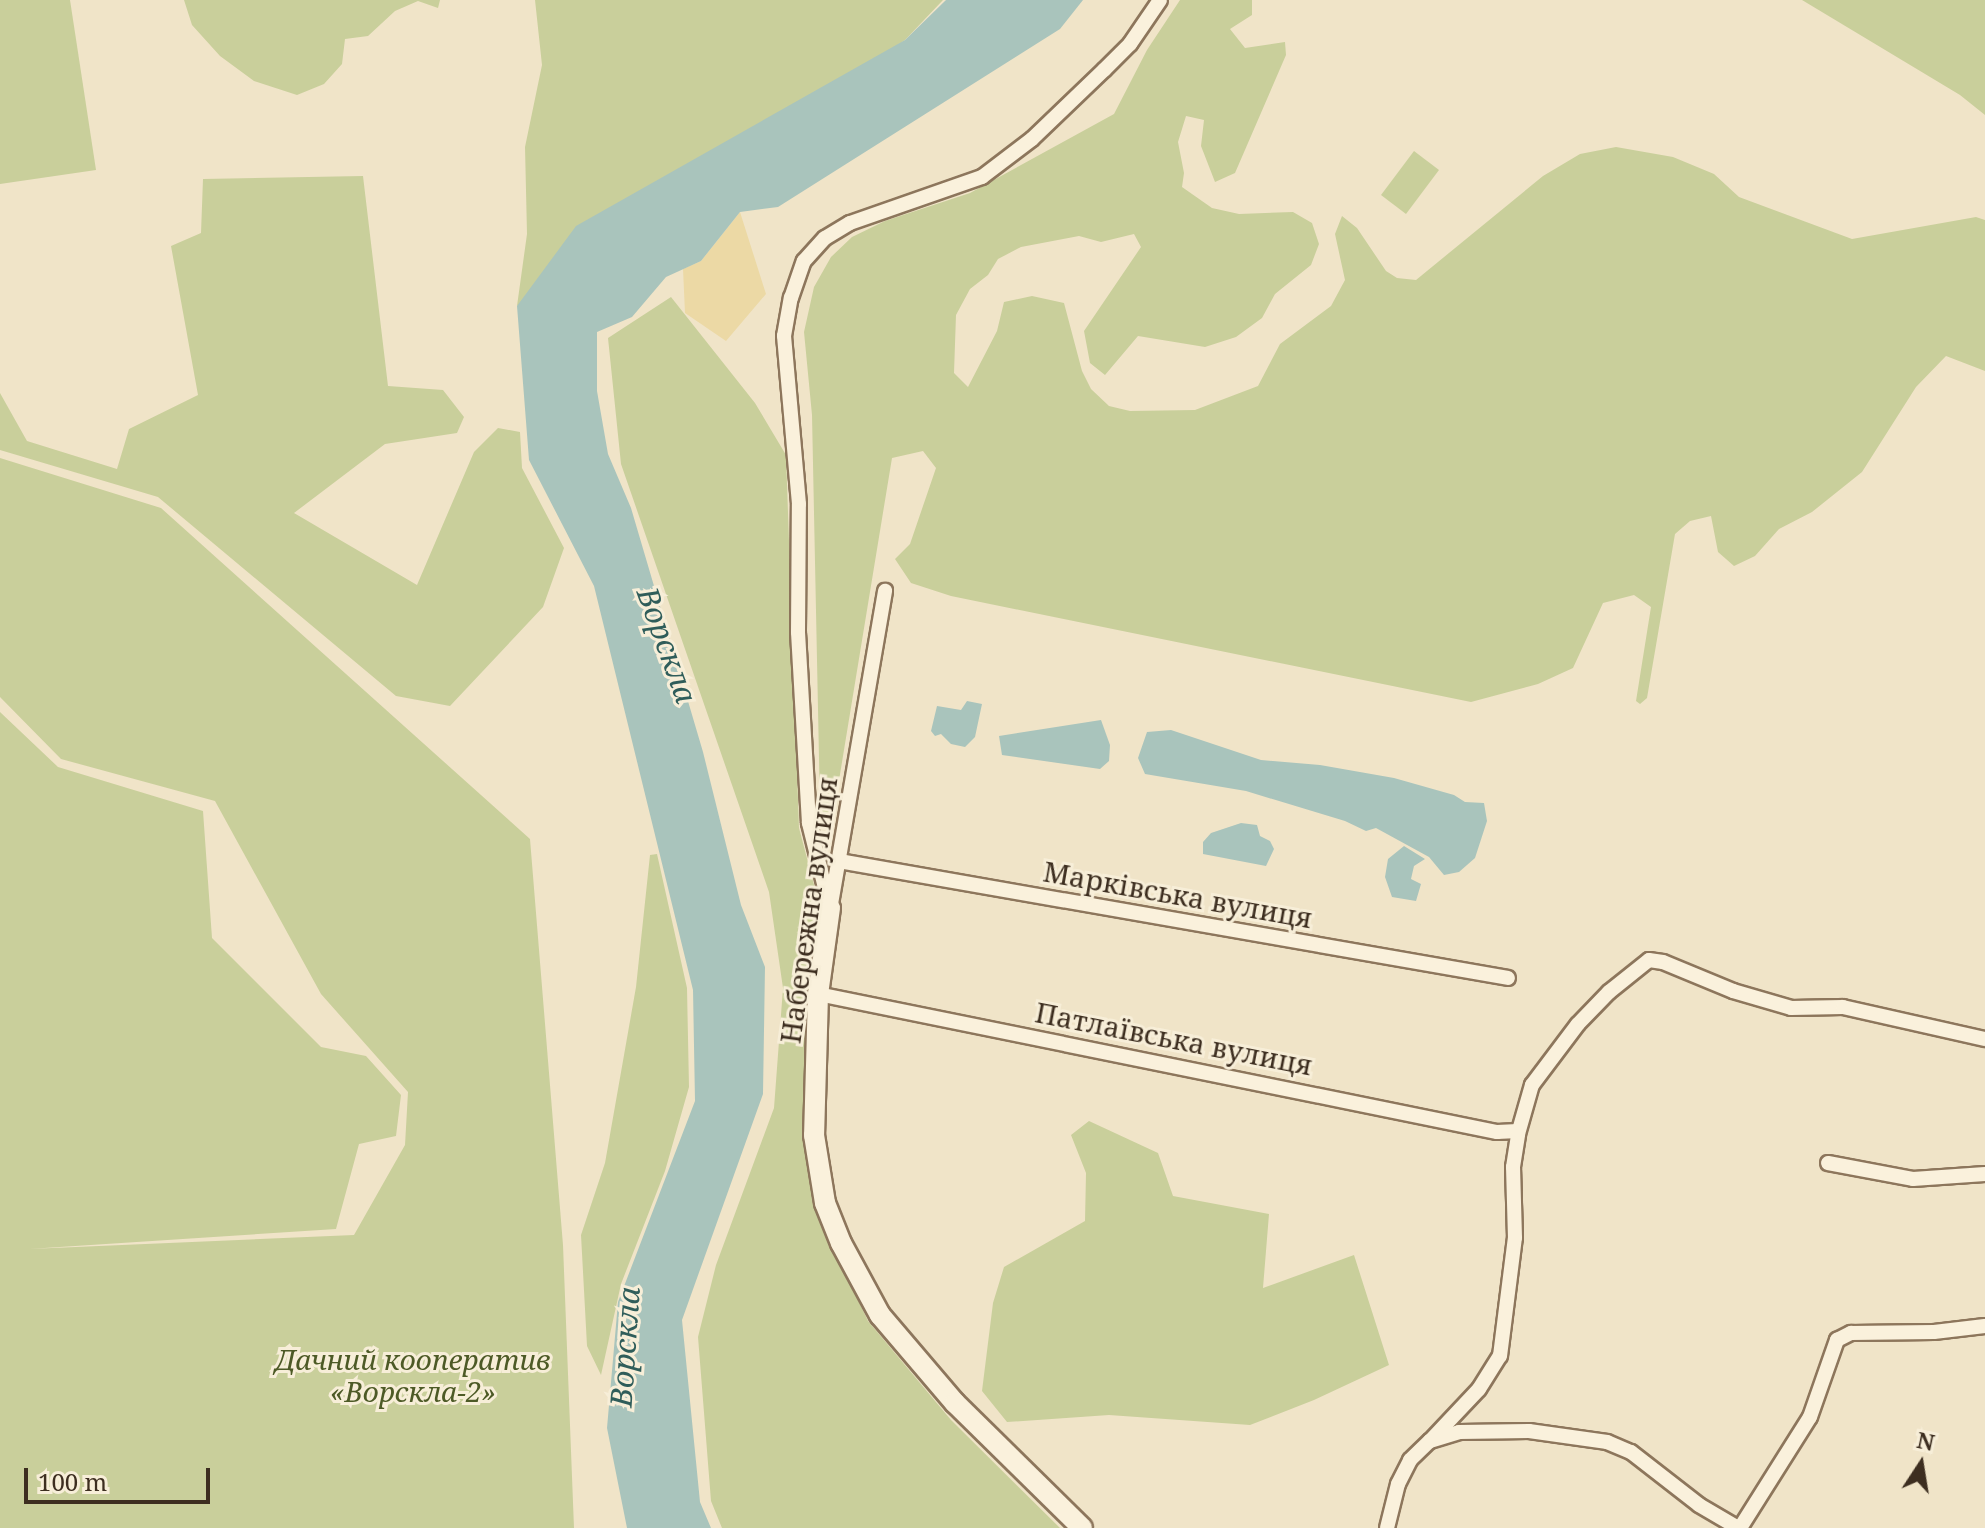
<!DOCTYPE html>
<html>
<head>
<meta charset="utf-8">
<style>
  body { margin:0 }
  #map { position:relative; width:1985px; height:1528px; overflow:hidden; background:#f0e4c8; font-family:"Noto Serif",serif }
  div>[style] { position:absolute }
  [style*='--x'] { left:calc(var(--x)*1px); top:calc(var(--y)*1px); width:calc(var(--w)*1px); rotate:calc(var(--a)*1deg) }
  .green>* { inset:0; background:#c9cf9b }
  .sand>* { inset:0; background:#ecd9a5 }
  .water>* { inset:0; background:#a9c4bc }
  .roads { filter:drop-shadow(2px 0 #8d765c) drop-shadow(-2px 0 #8d765c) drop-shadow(0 2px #8d765c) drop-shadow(0 -2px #8d765c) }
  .street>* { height:14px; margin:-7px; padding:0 7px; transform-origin:7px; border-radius:7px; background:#faf1dc }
  .secondary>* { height:20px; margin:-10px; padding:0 10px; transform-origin:10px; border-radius:10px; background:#faf1dc }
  span { translate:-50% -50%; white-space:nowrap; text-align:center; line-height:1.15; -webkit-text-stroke:6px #f7eed8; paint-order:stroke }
  .street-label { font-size:28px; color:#3d2e20 }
  .park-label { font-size:28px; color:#4d5a26; font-style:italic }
  .water-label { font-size:30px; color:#2f5d5a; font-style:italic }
  .north { position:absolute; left:1881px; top:1424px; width:80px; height:80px; -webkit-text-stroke:6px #f7eed8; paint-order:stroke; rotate:12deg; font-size:22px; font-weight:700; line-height:32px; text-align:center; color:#3d2e20 }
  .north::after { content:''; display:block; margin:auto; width:28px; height:36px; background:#3d2e20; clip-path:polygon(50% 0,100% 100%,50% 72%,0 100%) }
  .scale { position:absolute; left:24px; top:1468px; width:186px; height:36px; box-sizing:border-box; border:4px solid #3d2e20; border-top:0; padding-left:10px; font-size:24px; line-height:28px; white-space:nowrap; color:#3d2e20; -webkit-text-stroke:6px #f7eed8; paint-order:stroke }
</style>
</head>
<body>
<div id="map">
  <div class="green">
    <i style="clip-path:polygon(0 0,70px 0,96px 170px,0 184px)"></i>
    <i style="clip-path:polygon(184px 0,440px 0,438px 8px,418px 1px,395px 11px,368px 36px,345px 39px,342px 64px,324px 84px,297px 95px,254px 81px,220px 56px,192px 25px)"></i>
    <i style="clip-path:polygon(535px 0,943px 0,905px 40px,517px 306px,527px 234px,525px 147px,542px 65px)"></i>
    <i style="clip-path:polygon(1180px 0,1252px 0,1252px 15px,1230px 29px,1245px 48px,1285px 42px,1286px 55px,1235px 173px,1215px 182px,1201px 146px,1204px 120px,1186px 116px,1178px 142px,1184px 173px,1182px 187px,1212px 208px,1239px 214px,1293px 212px,1312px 223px,1319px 244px,1311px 265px,1275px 294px,1262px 318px,1236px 337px,1205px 347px,1138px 336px,1105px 375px,1090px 363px,1084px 331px,1141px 247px,1134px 234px,1101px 242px,1079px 236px,1021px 247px,998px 259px,988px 275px,970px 289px,956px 315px,954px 373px,968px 387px,997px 331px,1004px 302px,1032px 296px,1064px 303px,1082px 371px,1091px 389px,1109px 406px,1130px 411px,1195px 410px,1258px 386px,1280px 344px,1331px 306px,1345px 280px,1335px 234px,1342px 216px,1357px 228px,1386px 271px,1397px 278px,1416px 280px,1543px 176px,1580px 154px,1616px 147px,1673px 157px,1714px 174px,1739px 197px,1852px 239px,1976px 217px,1985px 220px,1985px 371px,1946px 356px,1916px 387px,1862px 472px,1812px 512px,1779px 529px,1755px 556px,1734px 566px,1718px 552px,1711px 516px,1690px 521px,1675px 534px,1647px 698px,1640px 704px,1636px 701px,1651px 607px,1634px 595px,1603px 603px,1573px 668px,1538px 684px,1471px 702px,951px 596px,911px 583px,895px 559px,910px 544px,936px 468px,923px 451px,892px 458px,831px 829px,820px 807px,812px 415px,804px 332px,814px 287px,831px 257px,852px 237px,885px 221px,970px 193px,1114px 114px,1147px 50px)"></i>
    <i style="clip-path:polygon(1802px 0,1985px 0,1985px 115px,1960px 95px)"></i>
    <i style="clip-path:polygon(1414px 151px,1439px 170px,1406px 214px,1381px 195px)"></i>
    <i style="clip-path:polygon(363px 176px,388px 386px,443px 390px,464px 417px,457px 433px,385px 444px,294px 513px,417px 585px,474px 452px,498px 428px,520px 432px,522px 468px,564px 548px,543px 607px,450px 706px,396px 696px,158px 497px,0 450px,0 393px,27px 441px,117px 469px,129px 429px,198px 395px,171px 246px,201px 233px,203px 179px)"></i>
    <i style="clip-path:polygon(671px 297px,755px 403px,786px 455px,799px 828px,822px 915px,807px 1148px,818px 1216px,868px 1321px,951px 1420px,1060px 1528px,722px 1528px,711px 1501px,698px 1337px,716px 1265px,774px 1108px,783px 988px,769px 892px,621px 464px,608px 338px)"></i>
    <i style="clip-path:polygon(0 458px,161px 508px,530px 839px,563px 1245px,574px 1528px,0 1528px,0 712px,58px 767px,203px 811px,212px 938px,321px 1047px,366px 1056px,401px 1095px,396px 1136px,359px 1144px,336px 1229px,29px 1249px,354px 1235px,405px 1145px,408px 1092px,321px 994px,215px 801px,61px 759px,0 697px)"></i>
    <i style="clip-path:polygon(657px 854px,687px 988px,689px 1087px,665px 1171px,621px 1284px,601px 1375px,587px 1346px,581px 1235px,605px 1163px,636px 987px,650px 855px)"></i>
    <i style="clip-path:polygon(1089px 1121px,1158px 1153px,1173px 1196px,1269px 1214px,1263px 1288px,1354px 1255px,1389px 1365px,1314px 1400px,1250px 1425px,1109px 1415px,1007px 1422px,982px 1391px,993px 1303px,1004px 1267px,1085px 1221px,1086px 1173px,1071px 1135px)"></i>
  </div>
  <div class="sand">
    <i style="clip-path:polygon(740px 212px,766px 294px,726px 341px,685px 313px,683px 269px,701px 261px)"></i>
  </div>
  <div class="water">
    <i style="clip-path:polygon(946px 0,1083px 0,1060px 29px,778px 207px,740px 212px,701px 261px,666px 277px,632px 317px,597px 332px,597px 391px,608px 454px,631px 508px,703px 752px,741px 905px,765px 967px,763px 1094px,682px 1320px,700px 1502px,711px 1528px,627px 1528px,607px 1428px,618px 1302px,695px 1101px,693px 990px,594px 586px,529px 460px,517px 306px,576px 226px,905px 40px)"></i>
    <i style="clip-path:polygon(967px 701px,982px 704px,975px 737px,965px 747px,951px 744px,941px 734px,935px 736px,931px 731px,937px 706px,961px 710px)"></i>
    <i style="clip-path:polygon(1101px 720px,1110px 745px,1109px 761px,1100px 769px,1002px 755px,999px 736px)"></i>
    <i style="clip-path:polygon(1171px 730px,1261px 760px,1320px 765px,1394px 778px,1454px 795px,1465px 802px,1484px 803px,1487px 821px,1475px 858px,1459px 872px,1444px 875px,1429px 857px,1376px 828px,1366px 831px,1345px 821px,1246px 791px,1145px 774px,1138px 758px,1147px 732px)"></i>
    <i style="clip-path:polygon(1241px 823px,1257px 825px,1260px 836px,1270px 841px,1274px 849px,1266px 866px,1203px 854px,1203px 842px,1211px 833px)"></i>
    <i style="clip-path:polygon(1404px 846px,1425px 859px,1414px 866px,1411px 879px,1421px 884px,1416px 901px,1392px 897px,1385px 877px,1388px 859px)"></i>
  </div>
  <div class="roads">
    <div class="street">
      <i style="--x:839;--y:861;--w:679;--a:9.92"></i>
      <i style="--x:831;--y:904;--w:318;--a:-80.2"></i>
      <i style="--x:830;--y:908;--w:88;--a:-103.9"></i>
      <i style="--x:809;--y:823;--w:191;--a:-93.3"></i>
      <i style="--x:798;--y:632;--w:128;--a:-89.6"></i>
      <i style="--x:799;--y:504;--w:169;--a:-95.1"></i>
      <i style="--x:784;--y:336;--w:39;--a:-80"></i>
      <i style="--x:791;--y:298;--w:39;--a:-71"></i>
      <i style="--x:804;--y:261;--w:31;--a:-48"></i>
      <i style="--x:825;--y:238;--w:29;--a:-31"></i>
      <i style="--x:850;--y:223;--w:140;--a:-19.2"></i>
      <i style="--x:982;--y:177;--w:63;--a:-37.2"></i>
      <i style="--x:1032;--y:139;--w:100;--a:-43.8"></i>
      <i style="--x:1104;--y:70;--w:37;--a:-45"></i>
      <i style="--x:1130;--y:44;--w:53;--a:-55.7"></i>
      <i style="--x:818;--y:994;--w:693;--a:11.49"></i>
      <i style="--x:1497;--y:1132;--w:21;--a:-3"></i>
      <i style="--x:1828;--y:1163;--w:86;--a:10.7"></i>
      <i style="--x:1913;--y:1179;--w:72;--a:-4"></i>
      <i style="--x:1430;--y:1441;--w:71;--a:-46.7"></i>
      <i style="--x:1479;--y:1389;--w:39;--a:-58"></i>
      <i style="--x:1500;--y:1356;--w:119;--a:-82.8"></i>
      <i style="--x:1515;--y:1238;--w:71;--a:-91.6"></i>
      <i style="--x:1513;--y:1167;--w:33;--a:-81"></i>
      <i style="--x:1518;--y:1134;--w:51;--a:-74.1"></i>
      <i style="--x:1532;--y:1085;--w:76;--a:-53"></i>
      <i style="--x:1578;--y:1024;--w:45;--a:-45.9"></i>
      <i style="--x:1609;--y:992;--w:51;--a:-38.7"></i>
      <i style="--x:1649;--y:960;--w:14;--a:8"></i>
      <i style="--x:1663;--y:962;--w:76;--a:22.5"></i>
      <i style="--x:1733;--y:991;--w:60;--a:16.3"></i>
      <i style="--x:1791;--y:1008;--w:52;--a:-1.1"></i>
      <i style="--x:1843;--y:1007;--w:146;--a:12.7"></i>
      <i style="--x:1387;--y:1528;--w:45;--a:-76"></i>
      <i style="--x:1398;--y:1484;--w:27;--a:-63"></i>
      <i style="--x:1410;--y:1460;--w:28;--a:-44"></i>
      <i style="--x:1430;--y:1441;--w:30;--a:-17"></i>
      <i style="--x:1459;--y:1432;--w:70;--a:-0.8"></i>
      <i style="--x:1529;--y:1431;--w:79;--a:8"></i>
      <i style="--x:1607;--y:1442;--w:26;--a:23"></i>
      <i style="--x:1631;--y:1452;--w:86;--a:37.9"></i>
      <i style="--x:1699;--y:1505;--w:45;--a:30.5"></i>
      <i style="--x:1740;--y:1528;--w:131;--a:-57.8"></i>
      <i style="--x:1810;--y:1417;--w:82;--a:-70.7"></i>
      <i style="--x:1837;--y:1340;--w:16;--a:-27"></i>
      <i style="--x:1851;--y:1333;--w:83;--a:-0.7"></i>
      <i style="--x:1934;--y:1332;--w:51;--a:-6.7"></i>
    </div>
    <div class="secondary">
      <i style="--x:830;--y:908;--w:87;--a:97.9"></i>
      <i style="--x:818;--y:994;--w:141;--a:91.6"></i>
      <i style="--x:814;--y:1135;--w:69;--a:80.8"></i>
      <i style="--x:825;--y:1203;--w:43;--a:68.2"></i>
      <i style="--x:841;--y:1243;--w:82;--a:61.6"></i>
      <i style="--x:880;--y:1315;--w:116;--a:49.6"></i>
      <i style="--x:955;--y:1403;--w:178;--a:44.5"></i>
    </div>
  </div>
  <div class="street-label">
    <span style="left:1178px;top:894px;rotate:10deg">Марківська вулиця</span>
    <span style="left:808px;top:910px;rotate:-82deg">Набережна вулиця</span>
    <span style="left:1174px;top:1038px;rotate:11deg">Патлаївська вулиця</span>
  </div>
  <div class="park-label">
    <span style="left:413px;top:1375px">Дачний кооператив<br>«Ворскла-2»</span>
  </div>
  <div class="water-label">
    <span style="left:667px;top:645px;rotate:70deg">Ворскла</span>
    <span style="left:625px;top:1347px;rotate:-86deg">Ворскла</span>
  </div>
  <div class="north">N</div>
  <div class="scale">100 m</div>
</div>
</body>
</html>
